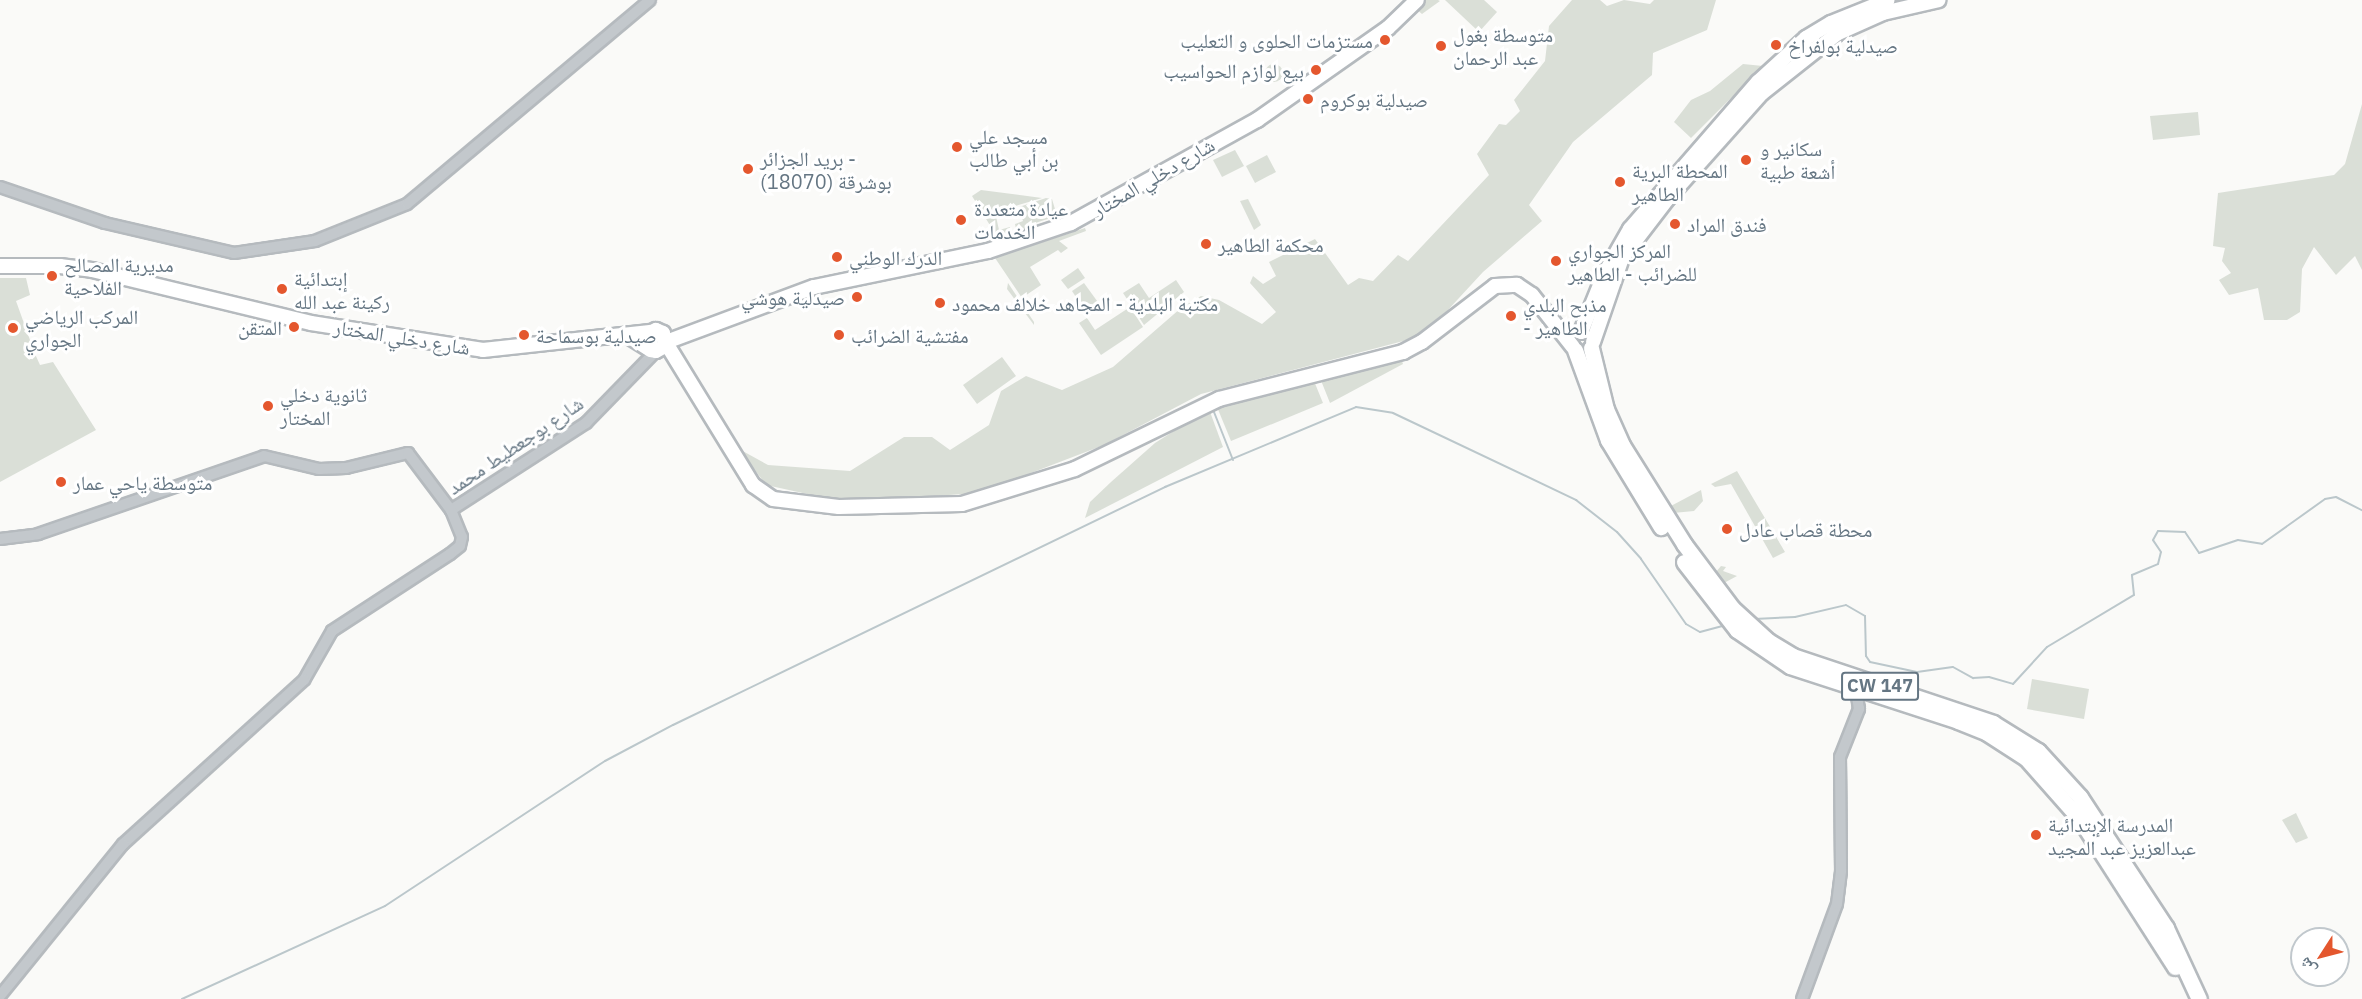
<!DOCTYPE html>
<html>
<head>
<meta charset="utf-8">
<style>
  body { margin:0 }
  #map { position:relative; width:2362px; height:999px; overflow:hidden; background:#fafaf8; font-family:"IBM Plex Sans","Noto Naskh Arabic",sans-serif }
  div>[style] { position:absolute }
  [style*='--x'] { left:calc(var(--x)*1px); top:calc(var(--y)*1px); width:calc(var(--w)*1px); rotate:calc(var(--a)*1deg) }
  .green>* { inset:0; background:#dadfd7 }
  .round { border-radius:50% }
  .stream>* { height:2px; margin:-1px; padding:0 1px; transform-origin:1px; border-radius:1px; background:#bbc7cb }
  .roads { filter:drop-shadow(2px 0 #b5babe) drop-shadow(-2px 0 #b5babe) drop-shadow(0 2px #b5babe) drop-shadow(0 -2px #b5babe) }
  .minor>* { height:10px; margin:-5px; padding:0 5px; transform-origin:5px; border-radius:5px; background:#c3c8cc }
  .major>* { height:14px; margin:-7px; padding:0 7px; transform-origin:7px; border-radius:7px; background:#fff }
  .highway>* { height:15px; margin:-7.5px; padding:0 7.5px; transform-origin:7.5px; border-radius:7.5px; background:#fff }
  .dots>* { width:16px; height:16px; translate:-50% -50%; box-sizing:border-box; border:3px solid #fff; border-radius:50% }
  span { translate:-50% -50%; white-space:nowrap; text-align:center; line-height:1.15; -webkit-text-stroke:6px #fff; paint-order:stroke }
  .shield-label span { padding:2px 4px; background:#fff; border:2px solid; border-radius:4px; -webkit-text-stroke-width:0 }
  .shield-label { font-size:18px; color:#657683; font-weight:700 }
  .poi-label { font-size:20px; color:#657683 }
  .left { translate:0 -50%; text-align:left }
  .right { translate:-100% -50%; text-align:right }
  .street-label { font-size:20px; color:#657683 }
  .north { position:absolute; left:2290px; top:927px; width:60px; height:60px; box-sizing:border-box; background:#fff; border:2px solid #c1c8cd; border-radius:50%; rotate:234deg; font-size:16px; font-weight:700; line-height:24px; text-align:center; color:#657683 }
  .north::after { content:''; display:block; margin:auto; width:21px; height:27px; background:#e4572e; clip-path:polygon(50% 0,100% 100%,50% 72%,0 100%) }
</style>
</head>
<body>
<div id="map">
  <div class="green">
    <i style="clip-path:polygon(1425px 0,1438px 0,1440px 1px,1422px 14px,1416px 9px)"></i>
    <i style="clip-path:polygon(1445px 0,1484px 0,1497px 12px,1479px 32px)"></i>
    <i style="clip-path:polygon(1572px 0,1600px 0,1607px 6px,1624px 0,1650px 4px,1654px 0,1716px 0,1707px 30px,1653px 53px,1652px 75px,1573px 142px,1529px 205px,1542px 221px,1483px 272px,1447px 311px,1411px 339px,1201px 394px,1104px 445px,979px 493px,844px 502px,766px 485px,739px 449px,768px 465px,850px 471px,904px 437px,932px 437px,950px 450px,989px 425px,1001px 391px,1026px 376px,1062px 390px,1113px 367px,1181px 308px,1201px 296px,1219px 300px,1262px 324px,1276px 312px,1250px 283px,1253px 276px,1263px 284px,1276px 276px,1269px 262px,1315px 239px,1348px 285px,1359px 278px,1373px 281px,1398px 255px,1408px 261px,1489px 175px,1477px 154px,1499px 124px,1506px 125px,1520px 111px,1514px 100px,1545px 61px,1549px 26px)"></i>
    <i class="round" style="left:1265px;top:64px;width:18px;height:18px"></i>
    <i style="clip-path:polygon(1743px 64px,1763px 66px,1691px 138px,1674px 122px,1691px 100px,1710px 91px)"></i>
    <i style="clip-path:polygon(2362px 104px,2362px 270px,2355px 256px,2336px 275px,2314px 247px,2302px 269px,2300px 312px,2287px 320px,2264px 320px,2258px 288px,2229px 295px,2219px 280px,2231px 273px,2222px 261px,2225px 248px,2213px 246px,2218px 193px,2334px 175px,2345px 164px)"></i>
    <i style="clip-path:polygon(2198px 112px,2200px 135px,2153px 140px,2150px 116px)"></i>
    <i style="clip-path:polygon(1235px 150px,1244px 166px,1222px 177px,1213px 160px)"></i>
    <i style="clip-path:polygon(1267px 155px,1276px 172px,1255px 183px,1246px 166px)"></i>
    <i style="clip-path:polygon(981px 190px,1042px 198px,995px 212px,999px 230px,1010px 227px,1012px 235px,999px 240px,972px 196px)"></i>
    <i style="clip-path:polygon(1046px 198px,1052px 199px,1057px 216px,1029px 225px,1028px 229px,1017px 234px,1015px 224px,1023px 221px,1019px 207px)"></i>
    <i style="clip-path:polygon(1248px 199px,1261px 225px,1254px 230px,1240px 201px)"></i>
    <i style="clip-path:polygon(1085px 228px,1086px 231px,1059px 241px,1068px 248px,1061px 253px,1058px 250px,1030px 267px,1041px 285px,1022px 298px,995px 258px)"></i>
    <i style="clip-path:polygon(1078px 268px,1085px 278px,1068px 289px,1061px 280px)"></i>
    <i style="clip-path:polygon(0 278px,26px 278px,30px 295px,16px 301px,35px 354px,40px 365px,53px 362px,96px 430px,0 482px)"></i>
    <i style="clip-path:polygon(1176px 280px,1184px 292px,1144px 325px,1123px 293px,1139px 283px,1149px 298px)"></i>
    <i style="clip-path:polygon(1008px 283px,1034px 322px,1034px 325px,1007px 289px)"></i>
    <i style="clip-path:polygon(1084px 283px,1100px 305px,1087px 314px,1072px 291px)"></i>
    <i style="clip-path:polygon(1130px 307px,1143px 327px,1101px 355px,1079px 323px,1087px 318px,1095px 330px)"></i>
    <i style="clip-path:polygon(1002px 357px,1016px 376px,977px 404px,963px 385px)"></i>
    <i style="clip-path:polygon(1401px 358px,1403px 364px,1330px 403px,1320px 378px)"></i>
    <i style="clip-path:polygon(1314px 381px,1323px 403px,1231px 441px,1217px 407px)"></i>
    <i style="clip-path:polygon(1209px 409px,1223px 447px,1085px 518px,1090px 502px,1111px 482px,1155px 443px)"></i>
    <i style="clip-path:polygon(1737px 471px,1785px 552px,1773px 558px,1731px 484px,1715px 487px,1711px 484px)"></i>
    <i style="clip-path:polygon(1701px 490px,1703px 501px,1694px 511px,1673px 513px,1669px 507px)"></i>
    <i style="clip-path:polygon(1721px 566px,1726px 567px,1723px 571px,1737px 576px,1724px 583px,1715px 573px)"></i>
    <i style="clip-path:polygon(2032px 679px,2089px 689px,2084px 719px,2027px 709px)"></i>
    <i style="clip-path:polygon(2296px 813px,2308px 838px,2296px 843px,2282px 820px)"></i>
  </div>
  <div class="stream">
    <i style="--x:1212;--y:407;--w:57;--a:68.4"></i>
    <i style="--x:1754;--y:619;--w:41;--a:-2.8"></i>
    <i style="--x:1795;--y:617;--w:52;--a:-13.2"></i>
    <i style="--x:1846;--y:605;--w:22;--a:30"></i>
    <i style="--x:1865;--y:616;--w:40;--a:88.6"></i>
    <i style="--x:1866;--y:656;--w:7;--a:56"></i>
    <i style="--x:1870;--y:662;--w:48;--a:12"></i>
    <i style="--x:1917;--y:672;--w:36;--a:-8"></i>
    <i style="--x:1953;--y:667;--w:23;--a:29"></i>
    <i style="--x:1973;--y:678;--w:16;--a:-4"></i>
    <i style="--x:1989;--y:677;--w:25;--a:16"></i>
    <i style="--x:2013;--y:684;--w:50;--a:-47.4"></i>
    <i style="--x:2047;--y:647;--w:101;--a:-30.9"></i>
    <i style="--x:2134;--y:595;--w:20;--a:-96"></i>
    <i style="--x:2132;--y:575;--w:28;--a:-23"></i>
    <i style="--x:2158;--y:564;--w:12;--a:-76"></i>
    <i style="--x:2161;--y:552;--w:14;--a:-124"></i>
    <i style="--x:2153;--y:540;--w:10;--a:-61"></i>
    <i style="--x:2158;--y:531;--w:27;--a:2"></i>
    <i style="--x:2185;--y:532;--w:25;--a:56"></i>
    <i style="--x:2199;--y:553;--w:41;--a:-18.4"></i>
    <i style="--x:2238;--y:540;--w:24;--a:9"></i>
    <i style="--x:2262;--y:544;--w:77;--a:-35.5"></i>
    <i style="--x:2325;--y:499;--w:11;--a:-10"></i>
    <i style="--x:2336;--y:497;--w:29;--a:27"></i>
    <i style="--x:182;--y:999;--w:223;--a:-24.6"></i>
    <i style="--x:385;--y:906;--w:263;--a:-33.4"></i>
    <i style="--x:605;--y:761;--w:77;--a:-27.9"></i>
    <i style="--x:673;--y:725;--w:547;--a:-25.81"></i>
    <i style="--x:1165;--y:487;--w:207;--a:-22.7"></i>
    <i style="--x:1356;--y:407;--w:37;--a:9"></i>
    <i style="--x:1393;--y:413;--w:203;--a:25.4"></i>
    <i style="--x:1576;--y:500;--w:52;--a:38"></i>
    <i style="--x:1617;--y:532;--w:36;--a:48"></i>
    <i style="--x:1641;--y:559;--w:79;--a:55.3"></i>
    <i style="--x:1686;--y:624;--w:16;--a:30"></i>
    <i style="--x:1700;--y:632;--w:28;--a:-15"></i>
  </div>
  <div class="roads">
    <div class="minor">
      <i style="--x:0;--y:187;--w:111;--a:18.9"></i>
      <i style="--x:105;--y:223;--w:132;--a:13.1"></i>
      <i style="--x:234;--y:253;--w:82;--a:-8.4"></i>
      <i style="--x:315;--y:241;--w:99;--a:-21.9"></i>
      <i style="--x:407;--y:204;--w:317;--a:-40"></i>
      <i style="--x:451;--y:510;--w:161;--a:-32.8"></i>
      <i style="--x:586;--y:423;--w:100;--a:-45.8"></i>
      <i style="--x:0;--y:539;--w:38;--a:-7"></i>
      <i style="--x:38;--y:534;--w:239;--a:-19"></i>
      <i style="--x:264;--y:456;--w:57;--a:13.3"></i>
      <i style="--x:319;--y:469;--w:27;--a:-2"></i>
      <i style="--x:346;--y:468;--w:64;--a:-13.6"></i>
      <i style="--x:408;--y:453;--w:71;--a:53"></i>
      <i style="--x:451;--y:510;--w:29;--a:68"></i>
      <i style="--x:462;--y:537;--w:9;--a:103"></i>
      <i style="--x:460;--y:546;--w:13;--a:141"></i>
      <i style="--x:450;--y:554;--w:141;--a:146.9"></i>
      <i style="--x:332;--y:631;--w:56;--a:119.7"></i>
      <i style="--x:304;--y:680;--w:244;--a:137.8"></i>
      <i style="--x:123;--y:844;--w:196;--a:129"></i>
      <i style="--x:1802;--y:999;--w:101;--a:-69.8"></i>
      <i style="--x:1837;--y:904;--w:33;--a:-83"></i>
      <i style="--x:1841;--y:871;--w:114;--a:-90.5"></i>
      <i style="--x:1840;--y:757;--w:52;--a:-68.4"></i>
      <i style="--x:1859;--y:709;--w:26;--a:-99"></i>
    </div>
    <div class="major">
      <i style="--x:0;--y:266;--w:60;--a:0"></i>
      <i style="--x:60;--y:266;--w:32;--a:7"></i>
      <i style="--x:92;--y:270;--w:225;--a:13.6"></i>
      <i style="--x:311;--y:323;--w:174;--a:8.9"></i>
      <i style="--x:483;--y:350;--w:168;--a:-6.2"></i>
      <i style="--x:1581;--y:332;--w:64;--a:-67.9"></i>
      <i style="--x:1605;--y:273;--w:51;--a:-60.4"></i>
      <i style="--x:1630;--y:229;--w:195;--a:-49"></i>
      <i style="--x:1758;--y:82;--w:65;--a:-42.5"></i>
      <i style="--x:1806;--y:38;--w:29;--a:-31"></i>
      <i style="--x:1831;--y:23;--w:61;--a:-22"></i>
      <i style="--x:630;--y:337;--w:25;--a:32"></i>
      <i style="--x:651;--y:350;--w:5;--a:11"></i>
      <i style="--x:656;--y:351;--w:10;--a:-29"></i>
      <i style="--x:665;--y:346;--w:13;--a:-99"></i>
      <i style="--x:663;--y:333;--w:8;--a:-157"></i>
      <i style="--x:656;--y:330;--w:9;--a:153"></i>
      <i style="--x:648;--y:334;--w:14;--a:90"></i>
      <i style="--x:666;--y:342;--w:158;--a:-20.4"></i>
      <i style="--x:814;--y:287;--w:178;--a:-11.7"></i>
      <i style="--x:988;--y:251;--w:88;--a:-18.6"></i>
      <i style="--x:1071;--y:223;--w:213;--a:-29"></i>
      <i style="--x:1257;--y:120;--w:160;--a:-35.1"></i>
      <i style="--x:1388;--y:28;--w:40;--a:-44"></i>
      <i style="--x:1593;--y:342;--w:89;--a:-71"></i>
      <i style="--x:1622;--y:258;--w:76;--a:-52.5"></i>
      <i style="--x:1668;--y:198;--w:141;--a:-48.2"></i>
      <i style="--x:1762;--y:93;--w:97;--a:-38.3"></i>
      <i style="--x:1838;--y:33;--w:49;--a:-24"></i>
      <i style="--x:1883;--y:13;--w:57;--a:-13.1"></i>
      <i style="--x:666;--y:343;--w:167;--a:58.5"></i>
      <i style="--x:753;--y:485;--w:24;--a:35"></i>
      <i style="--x:773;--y:499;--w:66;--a:6.9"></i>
      <i style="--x:839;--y:507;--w:123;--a:-1.4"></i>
      <i style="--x:962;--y:504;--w:118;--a:-17.2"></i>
      <i style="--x:1075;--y:469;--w:160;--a:-25.9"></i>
      <i style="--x:1219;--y:399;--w:190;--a:-14.3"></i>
      <i style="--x:1403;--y:352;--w:21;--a:-28"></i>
      <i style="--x:1422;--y:342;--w:92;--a:-37.5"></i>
      <i style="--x:1495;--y:286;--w:22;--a:-3"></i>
      <i style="--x:1517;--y:285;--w:18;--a:34"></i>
      <i style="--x:1532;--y:295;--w:66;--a:51.7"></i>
    </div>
    <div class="highway">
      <i style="--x:1591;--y:348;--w:63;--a:76.2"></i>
      <i style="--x:1606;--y:409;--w:39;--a:66"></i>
      <i style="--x:1622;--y:445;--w:117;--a:57.9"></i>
      <i style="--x:1684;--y:544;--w:80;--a:53.1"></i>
      <i style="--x:1732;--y:608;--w:49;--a:42.5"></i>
      <i style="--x:1768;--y:641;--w:29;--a:31"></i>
      <i style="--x:1793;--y:656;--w:211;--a:18.5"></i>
      <i style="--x:1993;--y:723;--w:53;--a:31.9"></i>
      <i style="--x:2038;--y:751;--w:62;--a:47.6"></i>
      <i style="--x:2080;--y:797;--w:157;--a:56.7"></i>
      <i style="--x:2166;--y:928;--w:78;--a:65.1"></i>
      <i style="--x:1575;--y:350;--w:96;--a:69.9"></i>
      <i style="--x:1608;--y:440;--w:102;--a:58.7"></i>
      <i style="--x:1684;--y:562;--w:86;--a:52.1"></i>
      <i style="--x:1737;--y:630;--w:64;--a:34.2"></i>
      <i style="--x:1790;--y:666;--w:177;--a:18.1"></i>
      <i style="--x:1958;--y:721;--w:31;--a:22"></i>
      <i style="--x:1987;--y:733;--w:46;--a:32.7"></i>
      <i style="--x:2026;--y:758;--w:81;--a:48.5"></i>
      <i style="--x:2080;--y:819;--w:176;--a:57.3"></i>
    </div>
  </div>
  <div class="dots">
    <i style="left:1385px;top:40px;background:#e4572e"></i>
    <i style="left:1776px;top:45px;background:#e4572e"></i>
    <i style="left:1441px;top:46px;background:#e4572e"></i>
    <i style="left:1316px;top:70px;background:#e4572e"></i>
    <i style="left:1308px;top:99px;background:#e4572e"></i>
    <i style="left:957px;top:147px;background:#e4572e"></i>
    <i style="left:1746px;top:160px;background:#e4572e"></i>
    <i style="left:748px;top:169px;background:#e4572e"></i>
    <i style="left:1620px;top:182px;background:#e4572e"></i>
    <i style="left:961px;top:220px;background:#e4572e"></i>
    <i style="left:1675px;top:224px;background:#e4572e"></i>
    <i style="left:1206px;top:244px;background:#e4572e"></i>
    <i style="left:837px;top:257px;background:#e4572e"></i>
    <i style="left:1556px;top:261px;background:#e4572e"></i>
    <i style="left:52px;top:276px;background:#e4572e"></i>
    <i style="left:282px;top:289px;background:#e4572e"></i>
    <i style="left:857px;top:297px;background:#e4572e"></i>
    <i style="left:940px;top:303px;background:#e4572e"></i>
    <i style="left:1511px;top:316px;background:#e4572e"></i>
    <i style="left:294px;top:327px;background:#e4572e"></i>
    <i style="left:13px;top:328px;background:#e4572e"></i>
    <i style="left:524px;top:335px;background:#e4572e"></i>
    <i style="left:839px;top:335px;background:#e4572e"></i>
    <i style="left:268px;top:406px;background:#e4572e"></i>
    <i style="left:61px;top:482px;background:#e4572e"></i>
    <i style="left:1727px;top:529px;background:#e4572e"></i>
    <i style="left:2036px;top:835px;background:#e4572e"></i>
  </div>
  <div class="shield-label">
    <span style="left:1880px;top:686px">CW 147</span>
  </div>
  <div class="poi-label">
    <span class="left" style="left:1453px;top:46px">متوسطة بغول<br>عبد الرحمان</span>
    <span class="right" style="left:1373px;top:40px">مستزمات الحلوى و التعليب</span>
    <span class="left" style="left:1788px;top:45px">صيدلية بولفراخ</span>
    <span class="right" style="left:1304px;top:70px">بيع لوازم الحواسيب</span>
    <span class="left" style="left:1320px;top:99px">صيدلية بوكروم</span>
    <span class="left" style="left:969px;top:148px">مسجد علي<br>بن أبي طالب</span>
    <span class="left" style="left:1760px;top:160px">سكانير و<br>أشعة طبية</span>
    <span class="left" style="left:760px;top:170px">بريد الجزائر -<br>بوشرقة (18070)</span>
    <span class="left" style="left:1632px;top:182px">المحطة البرية<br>الطاهير</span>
    <span class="left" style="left:974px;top:220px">عيادة متعددة<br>الخدمات</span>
    <span class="left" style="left:1687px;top:224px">فندق المراد</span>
    <span class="left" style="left:1218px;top:244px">محكمة الطاهير</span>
    <span class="left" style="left:1568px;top:262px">المركز الجواري<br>للضرائب - الطاهير</span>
    <span class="left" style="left:849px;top:257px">الدرك الوطني</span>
    <span class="left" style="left:64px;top:276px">مديرية المصالح<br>الفلاحية</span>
    <span class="left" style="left:294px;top:290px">إبتدائية<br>ركينة عبد الله</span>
    <span class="right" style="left:845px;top:297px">صيدلية هوشي</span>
    <span class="left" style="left:952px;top:303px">مكتبة البلدية - المجاهد خلالف محمود</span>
    <span class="left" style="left:1523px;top:316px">مذبح البلدي<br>- الطاهير</span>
    <span class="left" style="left:25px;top:328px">المركب الرياضي<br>الجواري</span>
    <span class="right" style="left:282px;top:327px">المتقن</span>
    <span class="left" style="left:536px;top:335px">صيدلية بوسماحة</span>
    <span class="left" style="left:851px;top:335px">مفتشية الضرائب</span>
    <span class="left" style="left:280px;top:406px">ثانوية دخلي<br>المختار</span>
    <span class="left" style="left:73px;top:482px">متوسطة ياحي عمار</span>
    <span class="left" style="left:1739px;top:529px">محطة قصاب عادل</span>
    <span class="left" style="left:2048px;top:836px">المدرسة الإبتدائية<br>عبدالعزيز عبد المجيد</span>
  </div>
  <div class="street-label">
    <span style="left:1153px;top:177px;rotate:-30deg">شارع دخلي المختار</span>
    <span style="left:402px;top:337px;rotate:9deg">شارع دخلي المختار</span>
    <span style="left:515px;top:445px;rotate:-34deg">شارع بوجعطيط محمد</span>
  </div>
  <div class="north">ش</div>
</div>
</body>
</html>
